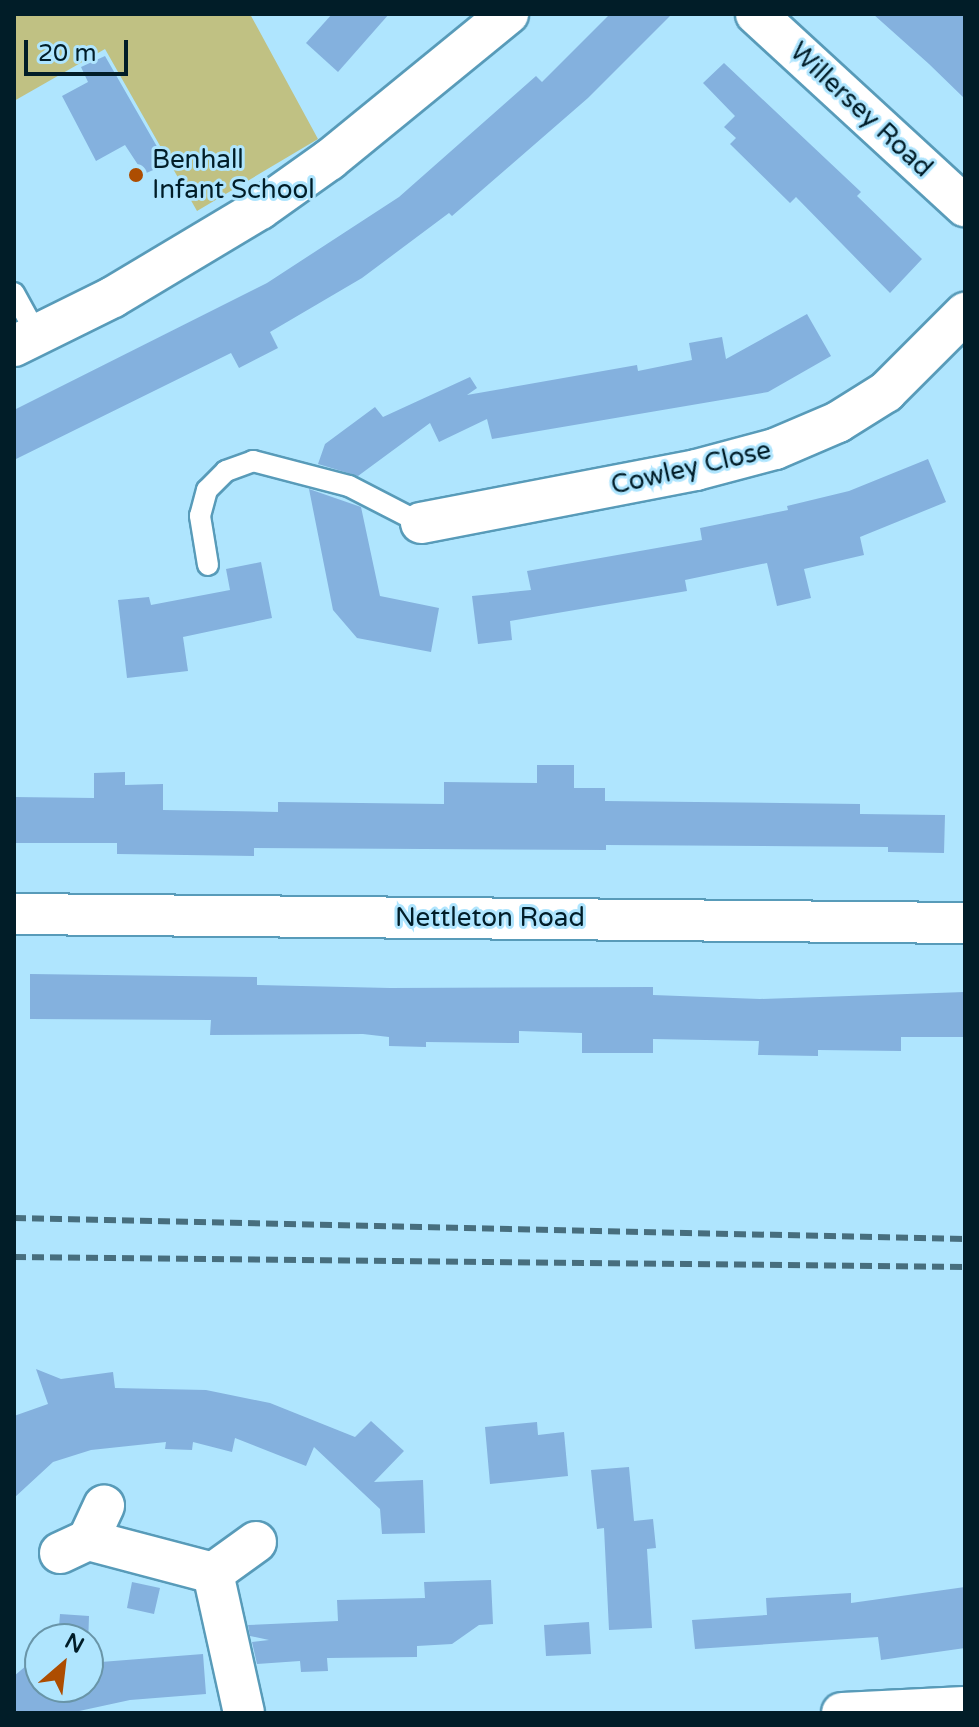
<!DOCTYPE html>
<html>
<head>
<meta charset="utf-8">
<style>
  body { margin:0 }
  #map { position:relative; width:979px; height:1727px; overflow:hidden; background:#afe5fe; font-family:"Varela Round",sans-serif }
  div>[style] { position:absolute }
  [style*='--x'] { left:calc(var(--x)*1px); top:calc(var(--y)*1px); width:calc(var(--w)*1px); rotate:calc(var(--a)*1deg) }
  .green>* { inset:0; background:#c0c183 }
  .building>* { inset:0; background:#84b1de }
  .roads { filter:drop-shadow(2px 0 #589bb9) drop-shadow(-2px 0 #589bb9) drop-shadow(0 2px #589bb9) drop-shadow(0 -2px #589bb9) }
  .lane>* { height:20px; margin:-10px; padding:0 10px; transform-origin:10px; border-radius:10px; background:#fff }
  .street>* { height:40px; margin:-20px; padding:0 20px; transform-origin:20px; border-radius:20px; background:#fff }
  .rail>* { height:6px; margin-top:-3px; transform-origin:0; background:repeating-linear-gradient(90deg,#476e7e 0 12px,transparent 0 18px) }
  .dots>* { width:22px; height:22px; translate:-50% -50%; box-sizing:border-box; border:4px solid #afe5fe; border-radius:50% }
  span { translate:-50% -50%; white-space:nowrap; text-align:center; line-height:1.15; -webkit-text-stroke:6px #afe5fe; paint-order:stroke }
  .street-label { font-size:26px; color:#011d28 }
  .poi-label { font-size:26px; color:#011d28 }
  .left { translate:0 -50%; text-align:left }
  .frame { position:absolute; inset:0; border:16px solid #011d28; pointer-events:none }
  .north { position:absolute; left:24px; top:1623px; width:80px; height:80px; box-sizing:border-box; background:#afe5fe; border:2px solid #6995a8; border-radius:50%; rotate:28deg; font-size:22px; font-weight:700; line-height:32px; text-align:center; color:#011d28 }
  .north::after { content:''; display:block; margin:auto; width:28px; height:36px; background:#ad4d01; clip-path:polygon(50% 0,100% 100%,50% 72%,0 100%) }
  .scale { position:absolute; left:24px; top:40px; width:104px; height:36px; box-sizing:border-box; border:4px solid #011d28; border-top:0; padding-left:10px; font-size:24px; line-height:28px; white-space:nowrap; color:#011d28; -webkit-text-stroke:6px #afe5fe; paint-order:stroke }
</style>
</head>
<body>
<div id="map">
  <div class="green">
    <i style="clip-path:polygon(14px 14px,250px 14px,318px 139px,197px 211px,105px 49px,14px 101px)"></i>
  </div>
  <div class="building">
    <i style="clip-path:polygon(332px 14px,389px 14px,338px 72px,306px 43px)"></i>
    <i style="clip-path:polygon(610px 14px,672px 14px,588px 98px,452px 216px,449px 213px,362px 278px,270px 332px,278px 348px,239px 368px,231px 353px,14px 460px,14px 410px,267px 283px,399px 197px,536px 76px,542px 82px)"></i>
    <i style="clip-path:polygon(873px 14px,965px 14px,965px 99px,929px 64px)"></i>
    <i style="clip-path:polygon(105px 56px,167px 164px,144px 174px,125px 145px,96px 161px,62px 96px,88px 82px,81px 67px)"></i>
    <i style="clip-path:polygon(724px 63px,861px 192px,857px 196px,922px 259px,890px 293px,796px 197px,790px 203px,730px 144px,736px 138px,724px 127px,735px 116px,703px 83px)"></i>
    <i style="clip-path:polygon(807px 314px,831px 356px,768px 392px,492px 439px,487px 419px,439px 442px,430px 423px,358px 476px,318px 464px,325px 444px,375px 407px,383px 417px,470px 377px,477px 388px,467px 395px,637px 365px,638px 371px,692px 360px,689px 343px,722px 337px,726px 359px)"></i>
    <i style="clip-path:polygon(928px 459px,946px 502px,860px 537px,864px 555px,804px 569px,811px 598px,777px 606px,767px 563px,685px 580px,687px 591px,510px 621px,512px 640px,478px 644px,472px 596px,531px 590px,527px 571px,702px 540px,700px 528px,788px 510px,787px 506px,849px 491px)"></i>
    <i style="clip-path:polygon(309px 489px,361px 507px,380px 596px,439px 608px,431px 652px,357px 638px,333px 610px)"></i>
    <i style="clip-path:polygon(261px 562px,272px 618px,183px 637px,188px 671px,127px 678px,118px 600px,149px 597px,151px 605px,230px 590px,226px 569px)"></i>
    <i style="clip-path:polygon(537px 765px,574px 765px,574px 788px,605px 788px,605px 801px,860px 804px,860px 814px,945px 815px,944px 853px,888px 852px,888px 847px,606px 845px,606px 850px,254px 848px,254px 856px,117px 854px,117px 843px,14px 843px,14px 797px,94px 798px,94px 773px,125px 772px,125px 785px,163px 784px,163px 810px,278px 812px,278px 802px,444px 804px,444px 782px,537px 783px)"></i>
    <i style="clip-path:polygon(30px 974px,257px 977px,257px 985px,390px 988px,653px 987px,653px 995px,760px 999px,965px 992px,965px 1037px,901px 1037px,901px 1051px,818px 1050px,818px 1056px,758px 1055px,759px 1041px,653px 1039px,653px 1053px,582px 1053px,582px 1033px,519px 1031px,519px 1043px,426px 1042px,426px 1047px,389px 1046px,389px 1037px,363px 1034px,210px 1035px,211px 1020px,30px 1019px)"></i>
    <i style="clip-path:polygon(36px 1369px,61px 1379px,113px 1372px,115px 1388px,206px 1390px,270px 1403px,355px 1437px,371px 1421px,404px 1451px,374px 1482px,423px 1480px,425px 1533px,382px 1534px,380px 1509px,314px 1447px,306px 1466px,235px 1438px,232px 1452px,193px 1442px,192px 1450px,165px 1449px,166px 1442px,91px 1450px,53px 1462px,14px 1498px,14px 1416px,48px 1404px)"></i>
    <i style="clip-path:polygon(537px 1422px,538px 1435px,564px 1432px,568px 1476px,490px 1484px,485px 1427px)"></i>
    <i style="clip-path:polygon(629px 1467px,634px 1521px,653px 1519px,656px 1548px,647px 1549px,652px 1628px,609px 1630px,604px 1528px,597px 1529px,591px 1470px)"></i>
    <i style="clip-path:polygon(491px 1580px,493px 1624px,479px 1625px,452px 1644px,417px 1646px,417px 1657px,327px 1658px,328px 1671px,301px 1672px,300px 1661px,257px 1664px,252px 1642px,269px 1640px,250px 1636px,248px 1625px,338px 1621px,337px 1600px,425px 1598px,424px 1582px)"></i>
    <i style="clip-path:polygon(132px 1582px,160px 1588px,154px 1614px,127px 1608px)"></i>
    <i style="clip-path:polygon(965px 1587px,965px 1648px,881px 1660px,878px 1637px,695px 1649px,692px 1620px,767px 1615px,766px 1598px,851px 1593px,851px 1603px)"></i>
    <i style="clip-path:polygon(60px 1614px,89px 1616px,88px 1647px,88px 1639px,58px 1639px)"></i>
    <i style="clip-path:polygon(589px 1622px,591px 1654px,546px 1656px,544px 1625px)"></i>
    <i style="clip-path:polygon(203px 1654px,206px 1694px,130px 1700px,70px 1713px,14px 1713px,14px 1676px,39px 1655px,40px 1687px,88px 1687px,88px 1663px)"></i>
  </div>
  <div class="roads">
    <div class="lane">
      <i style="--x:14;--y:293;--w:48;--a:61.3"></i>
      <i style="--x:208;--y:565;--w:50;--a:-99.3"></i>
      <i style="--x:200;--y:516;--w:27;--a:-75"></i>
      <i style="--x:207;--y:490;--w:27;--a:-45"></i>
      <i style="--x:226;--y:471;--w:29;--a:-20"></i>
      <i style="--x:253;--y:461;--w:99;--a:14.6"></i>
      <i style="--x:349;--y:486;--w:81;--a:27.2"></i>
    </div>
    <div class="street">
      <i style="--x:756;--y:14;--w:284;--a:42.6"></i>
      <i style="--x:14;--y:346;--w:110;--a:-26.3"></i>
      <i style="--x:113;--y:297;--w:171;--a:-30.9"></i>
      <i style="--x:260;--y:209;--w:85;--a:-35.4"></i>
      <i style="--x:329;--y:160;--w:231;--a:-39.2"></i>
      <i style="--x:421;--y:523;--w:280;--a:-10.9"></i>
      <i style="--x:696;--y:470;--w:82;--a:-14.9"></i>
      <i style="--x:775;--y:449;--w:69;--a:-23.2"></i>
      <i style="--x:838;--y:422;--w:57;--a:-32"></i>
      <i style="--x:886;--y:392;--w:112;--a:-45"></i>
      <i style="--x:14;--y:914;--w:951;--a:0.54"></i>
      <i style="--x:88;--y:1540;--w:129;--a:14.8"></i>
      <i style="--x:213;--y:1573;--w:53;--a:-35.8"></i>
      <i style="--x:60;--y:1553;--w:31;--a:-25"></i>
      <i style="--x:88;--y:1540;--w:38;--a:-65"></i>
      <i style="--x:213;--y:1573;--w:143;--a:77.5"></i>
      <i style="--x:842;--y:1713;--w:123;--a:-2.8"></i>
    </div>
  </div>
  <div class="rail">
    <i style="--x:14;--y:1218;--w:951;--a:1.27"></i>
    <i style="--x:14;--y:1257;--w:951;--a:0.6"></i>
  </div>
  <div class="dots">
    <i style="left:136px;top:175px;background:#ad4d01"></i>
  </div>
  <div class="street-label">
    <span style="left:861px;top:110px;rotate:43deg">Willersey Road</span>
    <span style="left:691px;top:468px;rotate:-13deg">Cowley Close</span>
    <span style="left:490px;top:918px">Nettleton Road</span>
  </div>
  <div class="poi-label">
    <span class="left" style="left:152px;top:175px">Benhall<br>Infant School</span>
  </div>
  <div class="frame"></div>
  <div class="north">N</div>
  <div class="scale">20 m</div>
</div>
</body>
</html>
